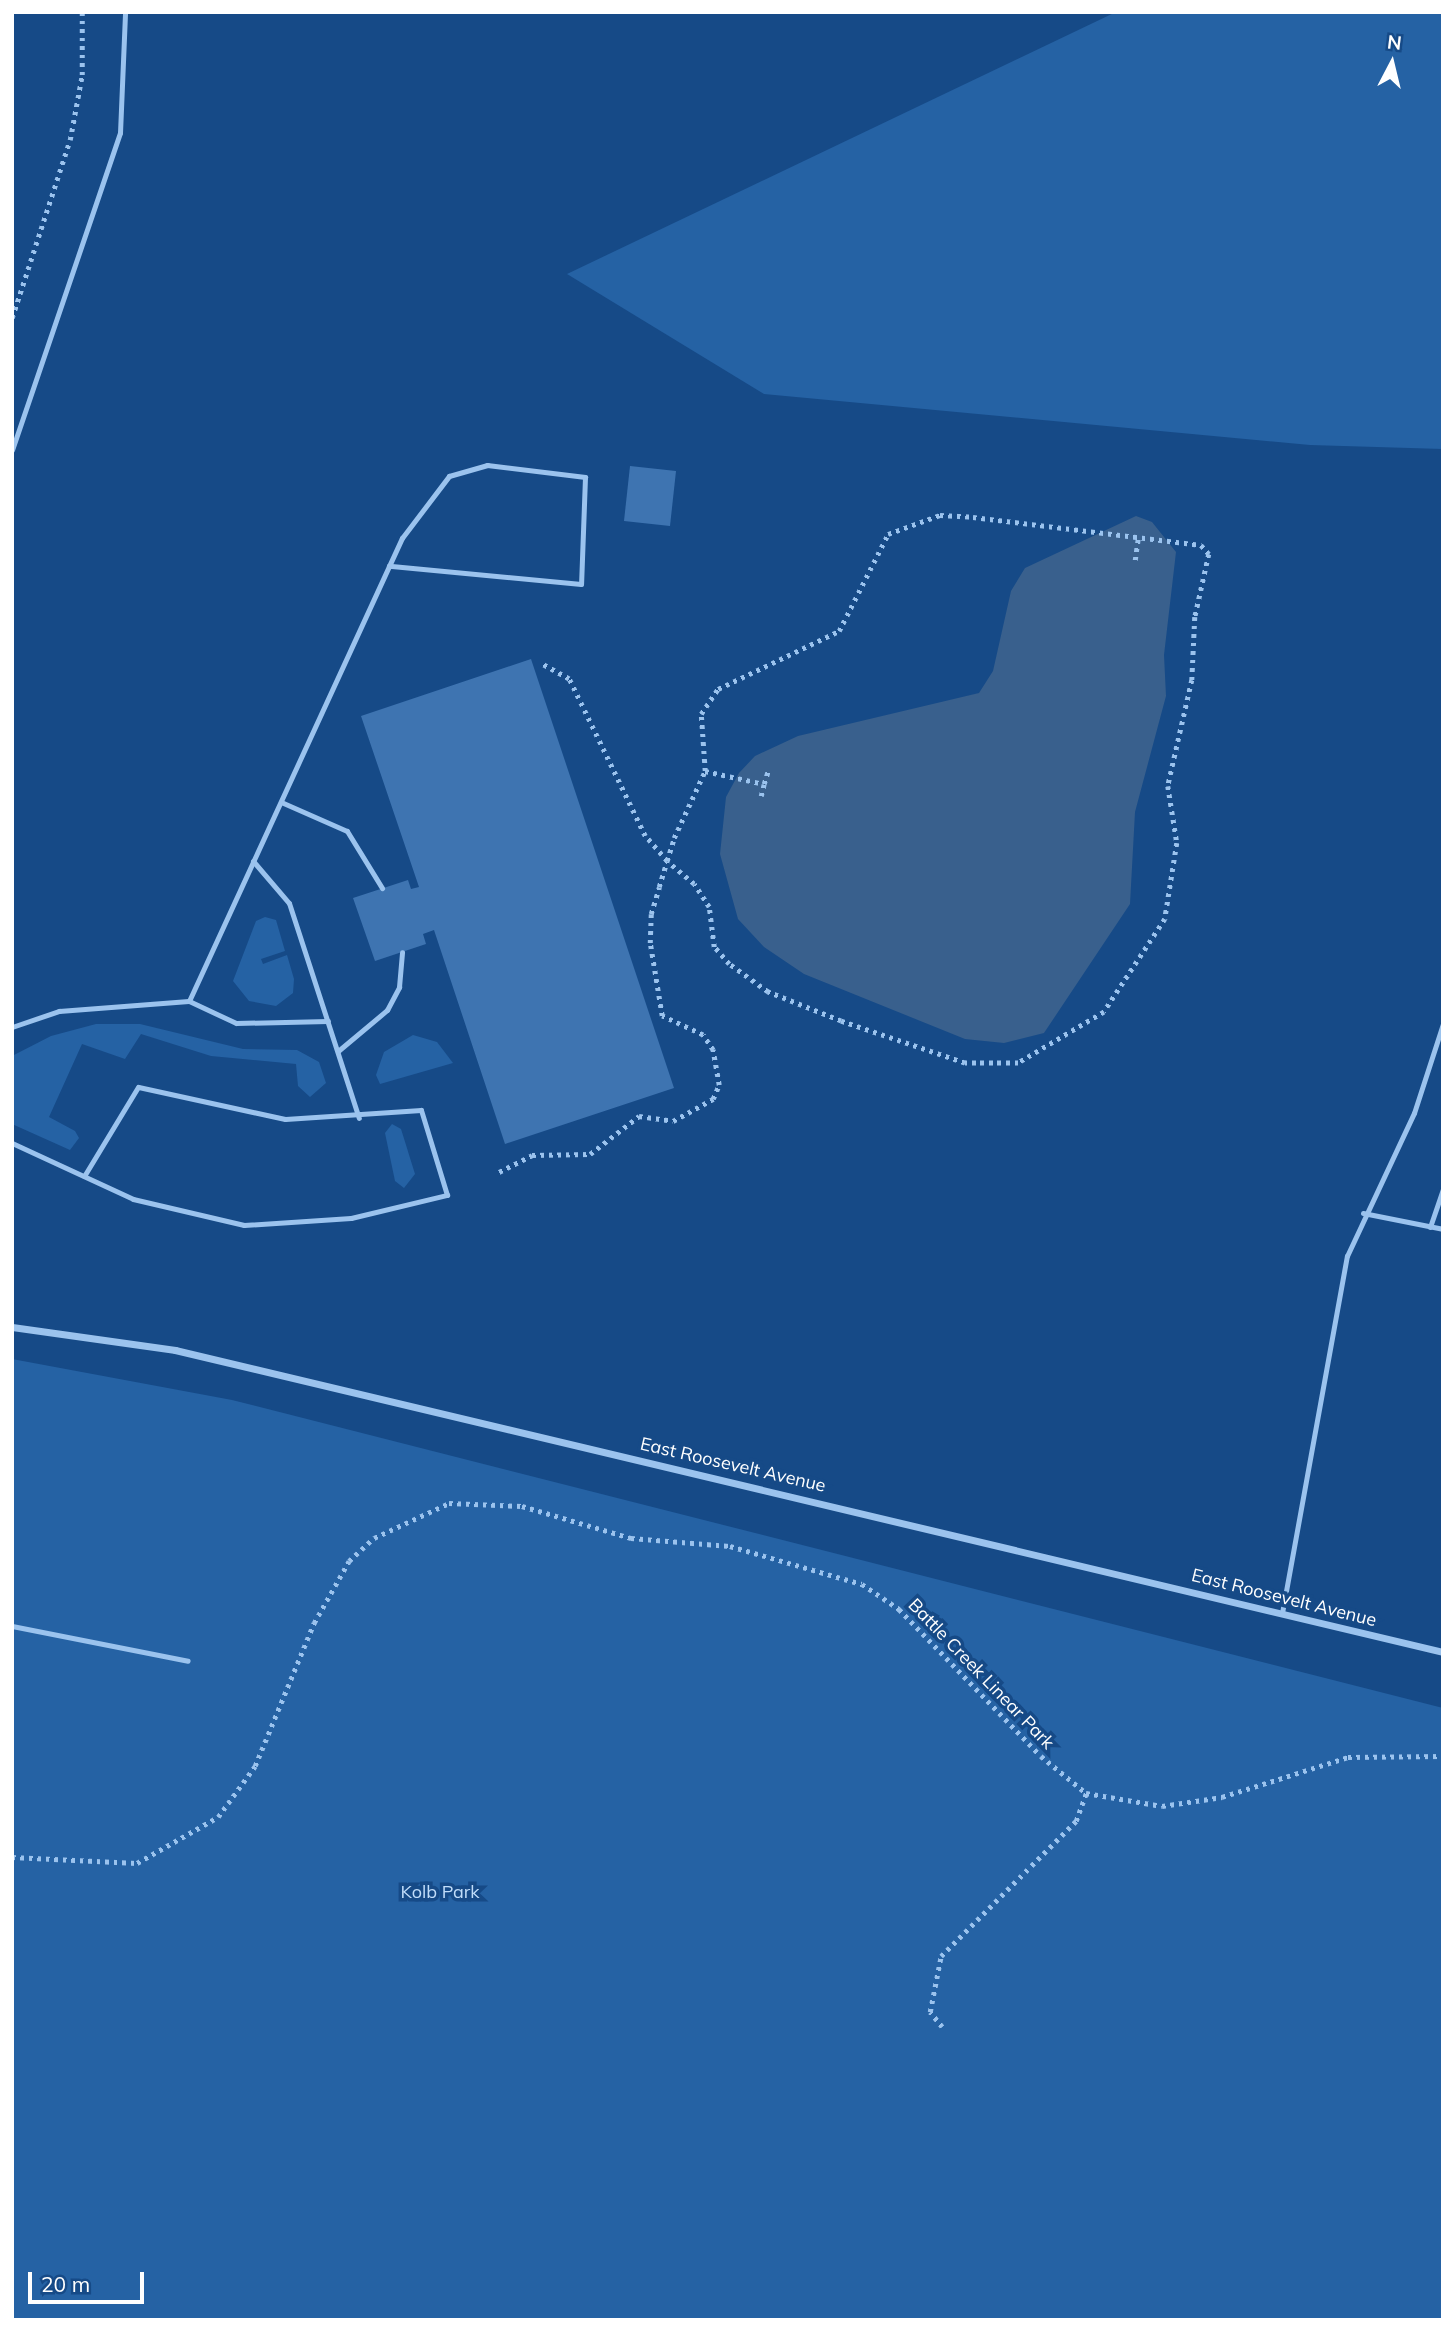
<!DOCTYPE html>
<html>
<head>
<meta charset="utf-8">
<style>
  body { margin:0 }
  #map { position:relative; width:1455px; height:2332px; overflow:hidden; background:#164a87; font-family:Mulish,sans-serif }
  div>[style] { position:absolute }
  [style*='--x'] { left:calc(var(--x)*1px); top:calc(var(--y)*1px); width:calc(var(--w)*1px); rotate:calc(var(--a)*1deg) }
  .green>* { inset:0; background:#2562a4 }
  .water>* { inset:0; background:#39608d }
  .building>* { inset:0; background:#3e74b1 }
  .path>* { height:4.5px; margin-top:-2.25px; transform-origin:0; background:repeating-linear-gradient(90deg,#9bc3ee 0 3.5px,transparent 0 8.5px) }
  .lane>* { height:5px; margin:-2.5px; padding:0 2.5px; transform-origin:2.5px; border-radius:2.5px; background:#9bc3ee }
  .street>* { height:7px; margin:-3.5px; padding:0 3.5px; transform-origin:3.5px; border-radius:3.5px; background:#9bc3ee }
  span { translate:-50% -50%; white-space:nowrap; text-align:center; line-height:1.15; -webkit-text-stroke:7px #164a87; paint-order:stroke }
  .street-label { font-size:18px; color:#fff }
  .park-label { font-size:18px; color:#c1ddfa }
  .frame { position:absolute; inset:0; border:14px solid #fff; pointer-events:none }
  .north { position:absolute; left:1357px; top:28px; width:70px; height:70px; -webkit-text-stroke:5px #164a87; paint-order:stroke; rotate:7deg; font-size:19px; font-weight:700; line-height:28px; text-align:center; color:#fff }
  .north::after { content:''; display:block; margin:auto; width:24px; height:32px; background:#fff; clip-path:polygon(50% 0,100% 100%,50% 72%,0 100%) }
  .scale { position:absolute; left:28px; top:2272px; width:116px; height:32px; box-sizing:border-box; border:4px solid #fff; border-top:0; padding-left:9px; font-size:21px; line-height:24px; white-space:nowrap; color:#fff; -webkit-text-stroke:5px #164a87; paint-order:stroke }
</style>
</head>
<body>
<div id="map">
  <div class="green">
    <i style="clip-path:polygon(1116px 12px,1443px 12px,1443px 449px,1310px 445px,764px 394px,567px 274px)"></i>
    <i style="clip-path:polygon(265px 917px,276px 920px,285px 951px,261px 959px,263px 964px,287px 955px,294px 979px,293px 993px,276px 1006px,249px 1001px,233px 981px,256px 921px)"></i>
    <i style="clip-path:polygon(96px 1024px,140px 1024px,243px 1049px,297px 1050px,319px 1062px,326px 1083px,310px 1097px,298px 1086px,296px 1064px,211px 1056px,141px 1034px,125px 1059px,82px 1044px,49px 1117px,75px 1131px,79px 1138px,70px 1150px,12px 1124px,12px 1056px,51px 1036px)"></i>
    <i style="clip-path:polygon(413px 1035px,437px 1042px,453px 1063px,380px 1084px,376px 1075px,384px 1052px)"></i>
    <i style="clip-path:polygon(392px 1124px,401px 1129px,415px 1174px,404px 1188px,395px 1181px,385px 1133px)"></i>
    <i style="clip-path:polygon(12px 1359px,232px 1400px,1443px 1708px,1443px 2320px,12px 2320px)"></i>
  </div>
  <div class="water">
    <i style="clip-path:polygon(1136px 516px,1152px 522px,1176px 552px,1164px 655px,1166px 696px,1135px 812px,1130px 904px,1044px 1033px,1004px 1043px,965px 1039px,804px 974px,764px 947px,738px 919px,720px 854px,726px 797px,739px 773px,755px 756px,798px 736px,979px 693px,993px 671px,1011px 591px,1025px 568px)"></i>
  </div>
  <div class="building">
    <i style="clip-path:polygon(630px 466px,676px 471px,670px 526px,624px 521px)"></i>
    <i style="clip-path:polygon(531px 659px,674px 1088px,505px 1144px,434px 930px,423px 934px,426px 944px,375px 961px,353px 898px,408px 880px,411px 889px,419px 887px,361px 716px)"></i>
  </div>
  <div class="path">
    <i style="--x:12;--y:318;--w:187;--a:-72"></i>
    <i style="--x:70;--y:140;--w:66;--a:-79.5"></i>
    <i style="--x:82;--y:75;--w:63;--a:-90"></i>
    <i style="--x:1135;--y:560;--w:22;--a:-82"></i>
    <i style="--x:705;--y:771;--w:60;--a:12.4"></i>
    <i style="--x:764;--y:784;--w:14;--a:-73"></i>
    <i style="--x:761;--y:796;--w:12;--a:-76"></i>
    <i style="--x:499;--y:1172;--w:37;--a:-27"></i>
    <i style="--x:532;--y:1155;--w:58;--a:-1"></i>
    <i style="--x:590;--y:1154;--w:62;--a:-37.8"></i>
    <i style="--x:639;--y:1116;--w:34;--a:8"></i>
    <i style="--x:673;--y:1121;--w:46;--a:-28.8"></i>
    <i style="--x:713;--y:1099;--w:15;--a:-67"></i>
    <i style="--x:719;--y:1085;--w:36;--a:-100"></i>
    <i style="--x:713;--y:1050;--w:18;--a:-124"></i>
    <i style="--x:703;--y:1035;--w:45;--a:-155.1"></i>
    <i style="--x:662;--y:1016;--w:74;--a:-99.3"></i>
    <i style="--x:650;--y:943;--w:29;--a:-88"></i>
    <i style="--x:651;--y:914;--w:28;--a:-73"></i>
    <i style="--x:659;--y:887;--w:27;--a:-73"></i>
    <i style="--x:667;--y:861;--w:24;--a:-73"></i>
    <i style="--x:674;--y:838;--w:74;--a:-65.2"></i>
    <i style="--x:705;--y:771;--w:57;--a:-94"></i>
    <i style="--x:701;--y:714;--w:30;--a:-56"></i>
    <i style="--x:718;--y:689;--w:134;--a:-25.6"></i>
    <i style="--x:839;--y:631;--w:109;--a:-63.2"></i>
    <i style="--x:888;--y:534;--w:55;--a:-20.1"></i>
    <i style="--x:940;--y:515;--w:33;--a:3"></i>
    <i style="--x:973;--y:517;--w:230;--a:7"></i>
    <i style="--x:1201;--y:545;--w:12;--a:48"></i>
    <i style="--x:1209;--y:554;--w:65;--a:102.5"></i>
    <i style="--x:1195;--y:617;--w:63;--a:92.7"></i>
    <i style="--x:1192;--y:680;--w:109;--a:102.8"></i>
    <i style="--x:1168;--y:786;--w:58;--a:81"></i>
    <i style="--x:1177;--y:843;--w:77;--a:99"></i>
    <i style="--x:1165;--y:919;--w:111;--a:123.3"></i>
    <i style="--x:1104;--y:1012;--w:100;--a:149.3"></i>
    <i style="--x:1018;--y:1063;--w:53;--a:180"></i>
    <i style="--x:965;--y:1063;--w:131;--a:-161.3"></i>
    <i style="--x:841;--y:1021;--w:79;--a:-158.3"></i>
    <i style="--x:768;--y:992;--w:48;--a:-144.3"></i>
    <i style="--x:729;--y:964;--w:23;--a:-131"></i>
    <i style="--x:714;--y:947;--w:40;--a:-97.1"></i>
    <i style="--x:709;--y:907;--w:27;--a:-123"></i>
    <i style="--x:694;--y:884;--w:35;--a:-140"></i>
    <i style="--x:667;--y:861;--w:33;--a:-131"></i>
    <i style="--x:645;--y:836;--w:174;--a:-115.8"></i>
    <i style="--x:569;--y:679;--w:33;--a:-151"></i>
    <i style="--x:12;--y:1857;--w:125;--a:2.7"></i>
    <i style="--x:137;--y:1863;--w:93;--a:-29.6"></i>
    <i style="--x:218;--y:1817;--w:63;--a:-54"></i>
    <i style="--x:255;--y:1766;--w:155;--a:-67.6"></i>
    <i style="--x:314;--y:1623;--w:71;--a:-60.6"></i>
    <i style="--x:349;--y:1561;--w:34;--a:-43"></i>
    <i style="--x:374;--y:1538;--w:83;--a:-25"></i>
    <i style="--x:449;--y:1503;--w:73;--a:2.4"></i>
    <i style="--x:522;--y:1506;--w:114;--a:16.4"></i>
    <i style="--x:631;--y:1538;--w:99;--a:4.6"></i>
    <i style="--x:730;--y:1546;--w:137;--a:16.1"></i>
    <i style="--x:862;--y:1584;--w:45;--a:34"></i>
    <i style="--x:899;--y:1609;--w:204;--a:46"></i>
    <i style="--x:1041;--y:1756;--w:58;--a:39.4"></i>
    <i style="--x:1086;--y:1793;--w:77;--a:9.7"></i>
    <i style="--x:1162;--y:1806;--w:61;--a:-8.5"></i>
    <i style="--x:1222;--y:1797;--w:132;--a:-17.6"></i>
    <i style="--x:1348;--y:1757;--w:95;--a:-0.6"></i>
    <i style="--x:942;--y:2027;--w:19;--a:-129"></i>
    <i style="--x:930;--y:2012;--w:57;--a:-78.9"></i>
    <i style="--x:941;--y:1956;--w:191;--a:-45"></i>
    <i style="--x:1076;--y:1821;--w:30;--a:-70"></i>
  </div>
  <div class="lane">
    <i style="--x:12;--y:450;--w:335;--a:-71.2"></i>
    <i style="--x:120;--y:133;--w:121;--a:-87.6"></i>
    <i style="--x:281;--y:802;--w:72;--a:23.7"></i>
    <i style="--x:347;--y:831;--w:67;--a:58.4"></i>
    <i style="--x:253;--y:861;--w:55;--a:49.4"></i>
    <i style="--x:289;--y:903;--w:226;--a:72"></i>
    <i style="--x:189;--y:1001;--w:52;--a:25.1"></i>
    <i style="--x:236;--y:1023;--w:92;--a:-1.2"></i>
    <i style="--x:12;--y:1027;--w:50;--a:-18.8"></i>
    <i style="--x:59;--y:1011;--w:130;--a:-4.4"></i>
    <i style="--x:189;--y:1001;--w:510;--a:-65.3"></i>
    <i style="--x:402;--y:538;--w:78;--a:-52.8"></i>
    <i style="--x:449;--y:476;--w:40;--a:-16"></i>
    <i style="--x:487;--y:465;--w:99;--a:7"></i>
    <i style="--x:585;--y:477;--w:107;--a:92.1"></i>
    <i style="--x:581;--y:584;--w:193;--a:-174.6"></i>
    <i style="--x:338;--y:1051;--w:64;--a:-39.9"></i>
    <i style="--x:387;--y:1010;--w:26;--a:-62"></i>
    <i style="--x:399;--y:987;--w:35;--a:-85"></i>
    <i style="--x:12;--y:1143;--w:133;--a:24.8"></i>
    <i style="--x:133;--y:1199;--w:114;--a:13.2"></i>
    <i style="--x:244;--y:1225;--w:107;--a:-3.7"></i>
    <i style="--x:351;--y:1218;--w:99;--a:-13.5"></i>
    <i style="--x:447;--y:1195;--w:89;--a:-107"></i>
    <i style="--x:421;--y:1110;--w:136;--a:176.2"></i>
    <i style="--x:285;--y:1119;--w:150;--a:-167.7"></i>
    <i style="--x:138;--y:1087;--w:104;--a:121.2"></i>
    <i style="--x:1363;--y:1213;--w:82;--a:11.3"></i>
    <i style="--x:1430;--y:1227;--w:40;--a:-71.1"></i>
    <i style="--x:1282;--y:1613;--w:363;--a:-79.7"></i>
    <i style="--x:1347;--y:1256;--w:158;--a:-64.9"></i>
    <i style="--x:1414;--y:1113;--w:94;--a:-72"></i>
    <i style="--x:12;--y:1626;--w:179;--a:11.2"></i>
  </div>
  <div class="street">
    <i style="--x:12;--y:1327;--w:165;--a:8"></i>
    <i style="--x:175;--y:1350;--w:1303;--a:13.4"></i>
  </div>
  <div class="street-label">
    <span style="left:733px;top:1465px;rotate:13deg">East Roosevelt Avenue</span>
    <span style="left:1284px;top:1598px;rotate:14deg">East Roosevelt Avenue</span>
    <span style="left:981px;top:1674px;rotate:46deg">Battle Creek Linear Park</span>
  </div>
  <div class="park-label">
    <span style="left:440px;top:1892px">Kolb Park</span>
  </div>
  <div class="frame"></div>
  <div class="north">N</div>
  <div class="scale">20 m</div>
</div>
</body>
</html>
